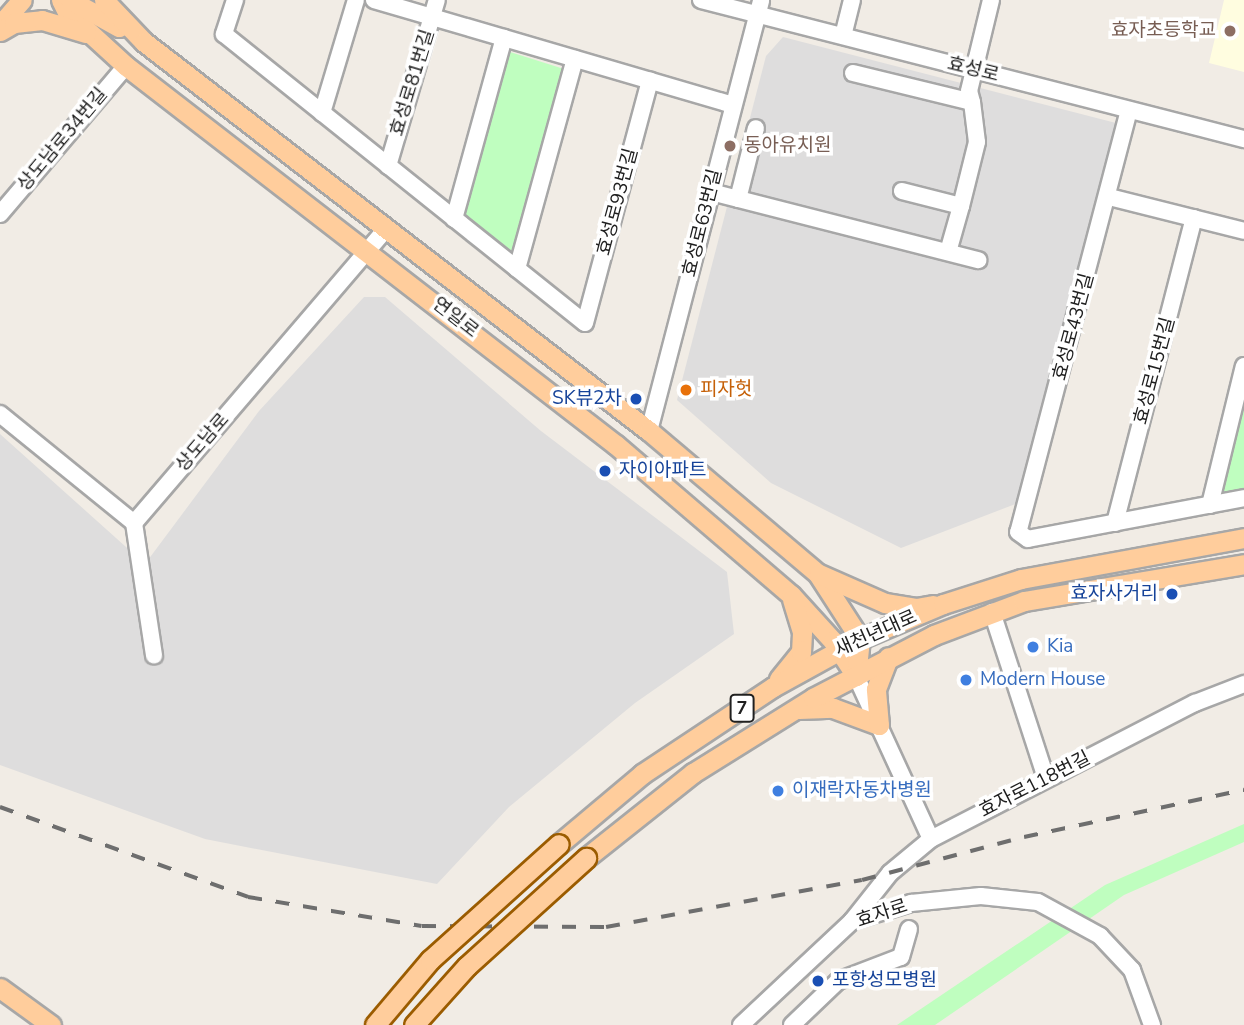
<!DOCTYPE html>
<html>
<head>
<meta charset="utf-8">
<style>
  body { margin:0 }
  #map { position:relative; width:1244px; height:1025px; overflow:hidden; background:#f1ece5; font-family:"Nunito Sans","Noto Sans KR",sans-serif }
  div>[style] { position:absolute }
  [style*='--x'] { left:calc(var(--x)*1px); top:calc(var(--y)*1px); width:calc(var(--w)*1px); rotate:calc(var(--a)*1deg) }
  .residential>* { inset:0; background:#dedddd }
  .education>* { inset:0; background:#fffde0 }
  .park>* { inset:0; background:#bffebf }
  .roads { filter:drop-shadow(2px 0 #a7a7a7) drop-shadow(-2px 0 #a7a7a7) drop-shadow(0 2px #a7a7a7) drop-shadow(0 -2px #a7a7a7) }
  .minor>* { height:16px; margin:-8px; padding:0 8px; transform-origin:8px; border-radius:8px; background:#fff }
  .major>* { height:19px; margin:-9.5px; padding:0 9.5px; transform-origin:9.5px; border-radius:9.5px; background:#ffcd9c }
  .rail>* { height:3.5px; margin-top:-1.75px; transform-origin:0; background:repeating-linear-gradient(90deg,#6e6e6e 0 14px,transparent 0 28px) }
  .bridges { filter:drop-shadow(2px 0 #9b5c00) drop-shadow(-2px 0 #9b5c00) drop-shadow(0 2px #9b5c00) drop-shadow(0 -2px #9b5c00) }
  .major-bridge>* { height:19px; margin:-9.5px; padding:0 9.5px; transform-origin:9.5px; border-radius:9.5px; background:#ffcd9c }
  .dots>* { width:19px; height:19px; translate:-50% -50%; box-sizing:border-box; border:4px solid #fff; border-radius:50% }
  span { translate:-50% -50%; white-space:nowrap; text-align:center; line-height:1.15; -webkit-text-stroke:7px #fff; paint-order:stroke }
  .shield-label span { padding:2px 5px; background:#fff; border:2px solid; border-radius:5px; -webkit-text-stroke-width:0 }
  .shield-label { font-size:18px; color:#202020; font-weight:700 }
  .education-label { font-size:19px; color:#785e54 }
  .right { translate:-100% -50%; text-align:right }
  .left { translate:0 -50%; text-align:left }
  .street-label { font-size:19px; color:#202020 }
  .food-label { font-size:19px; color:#c56008 }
  .transit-label { font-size:19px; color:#164399 }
  .shop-label { font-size:19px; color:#366cbe }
</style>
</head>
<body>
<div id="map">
  <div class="residential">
    <i style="clip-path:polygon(783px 37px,1116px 123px,1018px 503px,901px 548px,771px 483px,677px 400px,766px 56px)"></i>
    <i style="clip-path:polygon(364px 297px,385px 297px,541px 431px,727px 572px,734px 634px,635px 703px,509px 807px,437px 884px,205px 839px,0 765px,0 434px,145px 564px,259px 411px)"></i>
  </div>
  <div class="education">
    <i style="clip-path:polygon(1224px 0,1244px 0,1244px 72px,1209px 63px)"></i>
  </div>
  <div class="park">
    <i style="clip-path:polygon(510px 52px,564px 69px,513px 255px,464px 213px)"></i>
    <i style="clip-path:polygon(1244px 405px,1244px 490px,1222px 495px)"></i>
    <i style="clip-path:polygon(1244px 824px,1244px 842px,1124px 895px,935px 1025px,897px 1025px,1105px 885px)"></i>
  </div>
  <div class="roads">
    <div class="minor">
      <i style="--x:235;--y:0;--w:36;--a:108"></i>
      <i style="--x:224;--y:34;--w:462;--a:38.7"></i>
      <i style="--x:585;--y:323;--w:251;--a:-75"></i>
      <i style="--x:374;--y:0;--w:374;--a:16.3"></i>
      <i style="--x:701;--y:0;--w:561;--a:14.36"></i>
      <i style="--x:843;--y:36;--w:37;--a:-76"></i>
      <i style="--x:853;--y:73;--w:122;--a:13.7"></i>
      <i style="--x:972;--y:102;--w:40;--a:82.9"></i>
      <i style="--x:977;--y:142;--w:66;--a:104"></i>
      <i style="--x:961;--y:206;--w:61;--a:-165.7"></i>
      <i style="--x:972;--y:102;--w:11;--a:-105"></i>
      <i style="--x:969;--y:91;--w:94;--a:-76.4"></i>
      <i style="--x:1129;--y:110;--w:436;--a:104.7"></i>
      <i style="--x:1018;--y:532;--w:12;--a:35"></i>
      <i style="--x:1028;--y:539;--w:220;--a:-10.7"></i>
      <i style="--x:322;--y:113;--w:118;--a:-73.3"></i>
      <i style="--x:388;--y:166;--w:173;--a:-73.6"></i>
      <i style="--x:711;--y:192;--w:276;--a:14.3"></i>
      <i style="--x:1109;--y:197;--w:139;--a:14.1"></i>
      <i style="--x:738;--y:199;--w:73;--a:-75.8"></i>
      <i style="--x:0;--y:214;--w:194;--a:-49.6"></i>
      <i style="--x:454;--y:219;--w:188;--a:-74.6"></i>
      <i style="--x:948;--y:252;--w:48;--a:-74.2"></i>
      <i style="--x:517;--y:269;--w:218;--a:-74.6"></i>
      <i style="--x:0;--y:414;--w:173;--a:39.1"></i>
      <i style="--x:649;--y:431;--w:445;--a:-75.4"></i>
      <i style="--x:1210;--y:505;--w:143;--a:-76.3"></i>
      <i style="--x:134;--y:523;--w:384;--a:-49.4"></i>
      <i style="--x:134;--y:523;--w:134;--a:81.4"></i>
      <i style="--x:1115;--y:523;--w:315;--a:-75.5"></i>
      <i style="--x:992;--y:612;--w:175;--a:72"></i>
      <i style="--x:856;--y:676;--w:179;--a:65.3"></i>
      <i style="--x:852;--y:921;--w:61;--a:-51.6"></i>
      <i style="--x:890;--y:873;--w:53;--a:-39.7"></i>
      <i style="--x:931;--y:839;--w:297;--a:-27.3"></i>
      <i style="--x:1195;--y:703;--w:53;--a:-21.2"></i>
      <i style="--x:741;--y:1025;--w:152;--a:-43.1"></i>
      <i style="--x:852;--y:921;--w:62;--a:-17"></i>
      <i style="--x:911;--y:903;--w:70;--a:-5.7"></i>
      <i style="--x:981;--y:896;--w:57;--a:6"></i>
      <i style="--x:1038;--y:902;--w:71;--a:28.7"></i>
      <i style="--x:1100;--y:936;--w:47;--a:46.7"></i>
      <i style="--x:1132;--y:970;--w:59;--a:70"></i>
      <i style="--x:792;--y:1025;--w:64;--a:-43.7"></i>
      <i style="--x:838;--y:981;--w:67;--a:-20.9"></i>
      <i style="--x:901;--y:957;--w:29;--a:-74"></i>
    </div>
    <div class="major">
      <i style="--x:61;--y:0;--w:13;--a:63"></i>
      <i style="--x:67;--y:12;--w:80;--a:42.5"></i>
      <i style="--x:126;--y:66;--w:619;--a:37.72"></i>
      <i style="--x:616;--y:445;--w:230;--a:40.6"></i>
      <i style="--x:791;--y:595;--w:62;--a:47.6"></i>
      <i style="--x:833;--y:641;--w:42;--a:56.7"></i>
      <i style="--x:70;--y:0;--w:56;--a:28.9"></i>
      <i style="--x:104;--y:0;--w:58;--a:46.4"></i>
      <i style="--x:144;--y:42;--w:637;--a:37.61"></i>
      <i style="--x:649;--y:431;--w:221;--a:40.2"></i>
      <i style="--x:818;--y:574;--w:77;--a:57.1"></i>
      <i style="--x:860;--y:639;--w:37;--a:96"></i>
      <i style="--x:0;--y:25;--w:33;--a:-49"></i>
      <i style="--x:0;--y:31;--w:16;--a:-30"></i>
      <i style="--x:14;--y:23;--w:28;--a:-6"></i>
      <i style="--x:42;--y:20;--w:46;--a:16.5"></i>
      <i style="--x:819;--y:574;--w:72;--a:23.7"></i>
      <i style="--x:885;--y:603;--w:31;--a:9"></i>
      <i style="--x:916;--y:608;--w:17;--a:-10"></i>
      <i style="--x:779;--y:679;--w:35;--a:-51"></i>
      <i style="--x:801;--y:652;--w:20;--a:-87"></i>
      <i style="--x:802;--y:632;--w:34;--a:-107"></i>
      <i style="--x:799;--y:709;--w:34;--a:-2"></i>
      <i style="--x:833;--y:708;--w:49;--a:20.3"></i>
      <i style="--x:879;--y:725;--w:36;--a:-95"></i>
      <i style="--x:876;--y:689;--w:34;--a:-69"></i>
      <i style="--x:559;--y:844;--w:109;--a:-40.1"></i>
      <i style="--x:642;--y:774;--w:157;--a:-33.6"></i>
      <i style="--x:773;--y:687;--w:99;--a:-28.9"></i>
      <i style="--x:860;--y:639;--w:90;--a:-22.9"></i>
      <i style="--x:943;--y:604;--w:82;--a:-17.8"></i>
      <i style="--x:1021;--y:579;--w:227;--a:-10.4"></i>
      <i style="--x:586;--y:858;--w:137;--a:-38.5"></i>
      <i style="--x:693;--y:773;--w:142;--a:-32"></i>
      <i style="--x:813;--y:698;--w:136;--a:-27.5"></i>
      <i style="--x:934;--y:635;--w:96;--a:-20.7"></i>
      <i style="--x:1024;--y:601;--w:223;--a:-9.5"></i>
      <i style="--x:0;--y:988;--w:63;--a:36"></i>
    </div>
  </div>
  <div class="rail">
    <i style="--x:0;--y:807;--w:264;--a:19.9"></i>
    <i style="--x:248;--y:897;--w:176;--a:9.5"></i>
    <i style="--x:422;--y:926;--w:184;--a:0.3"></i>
    <i style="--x:606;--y:927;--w:260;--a:-10.4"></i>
    <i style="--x:862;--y:880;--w:168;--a:-14.9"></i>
    <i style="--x:1024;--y:837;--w:225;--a:-12.1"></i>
  </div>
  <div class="bridges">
    <div class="major-bridge">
      <i style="--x:375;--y:1025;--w:85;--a:-49.8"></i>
      <i style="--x:430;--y:960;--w:173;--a:-42"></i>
      <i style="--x:414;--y:1025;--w:79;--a:-48.1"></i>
      <i style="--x:467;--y:966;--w:161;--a:-42.2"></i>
    </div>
  </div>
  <div class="dots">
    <i style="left:1230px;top:31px;background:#8d6e63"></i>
    <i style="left:730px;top:146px;background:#8d6e63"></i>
    <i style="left:686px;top:390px;background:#e8710a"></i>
    <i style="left:636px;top:399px;background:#1a4fb4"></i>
    <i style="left:605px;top:471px;background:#1a4fb4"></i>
    <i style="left:1172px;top:594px;background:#1a4fb4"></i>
    <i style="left:1033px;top:647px;background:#3f7fe0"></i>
    <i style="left:966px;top:680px;background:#3f7fe0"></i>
    <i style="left:778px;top:791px;background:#3f7fe0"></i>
    <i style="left:818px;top:981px;background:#1a4fb4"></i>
  </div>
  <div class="shield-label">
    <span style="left:742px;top:708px">7</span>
  </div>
  <div class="education-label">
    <span class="right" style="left:1216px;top:31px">효자초등학교</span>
    <span class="left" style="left:744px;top:146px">동아유치원</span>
  </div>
  <div class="street-label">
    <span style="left:973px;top:70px;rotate:14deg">효성로</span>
    <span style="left:413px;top:83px;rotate:-73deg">효성로81번길</span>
    <span style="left:63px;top:140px;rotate:-50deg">상도남로34번길</span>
    <span style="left:618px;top:202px;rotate:-75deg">효성로93번길</span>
    <span style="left:703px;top:223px;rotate:-76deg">효성로63번길</span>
    <span style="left:455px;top:318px;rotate:38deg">연일로</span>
    <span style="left:1074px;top:327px;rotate:-75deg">효성로43번길</span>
    <span style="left:1155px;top:371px;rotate:-75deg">효성로15번길</span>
    <span style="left:203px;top:443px;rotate:-49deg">상도남로</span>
    <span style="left:876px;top:634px;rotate:-24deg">새천년대로</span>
    <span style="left:1035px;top:785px;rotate:-27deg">효자로118번길</span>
    <span style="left:882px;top:914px;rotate:-18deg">효자로</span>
  </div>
  <div class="food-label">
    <span class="left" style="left:700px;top:390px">피자헛</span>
  </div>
  <div class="transit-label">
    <span class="right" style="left:622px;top:399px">SK뷰2차</span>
    <span class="left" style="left:619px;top:471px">자이아파트</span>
    <span class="right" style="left:1158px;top:594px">효자사거리</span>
    <span class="left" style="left:832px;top:981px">포항성모병원</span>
  </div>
  <div class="shop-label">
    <span class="left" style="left:1047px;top:647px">Kia</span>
    <span class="left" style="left:980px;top:680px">Modern House</span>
    <span class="left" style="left:792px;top:791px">이재락자동차병원</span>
  </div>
</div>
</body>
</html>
